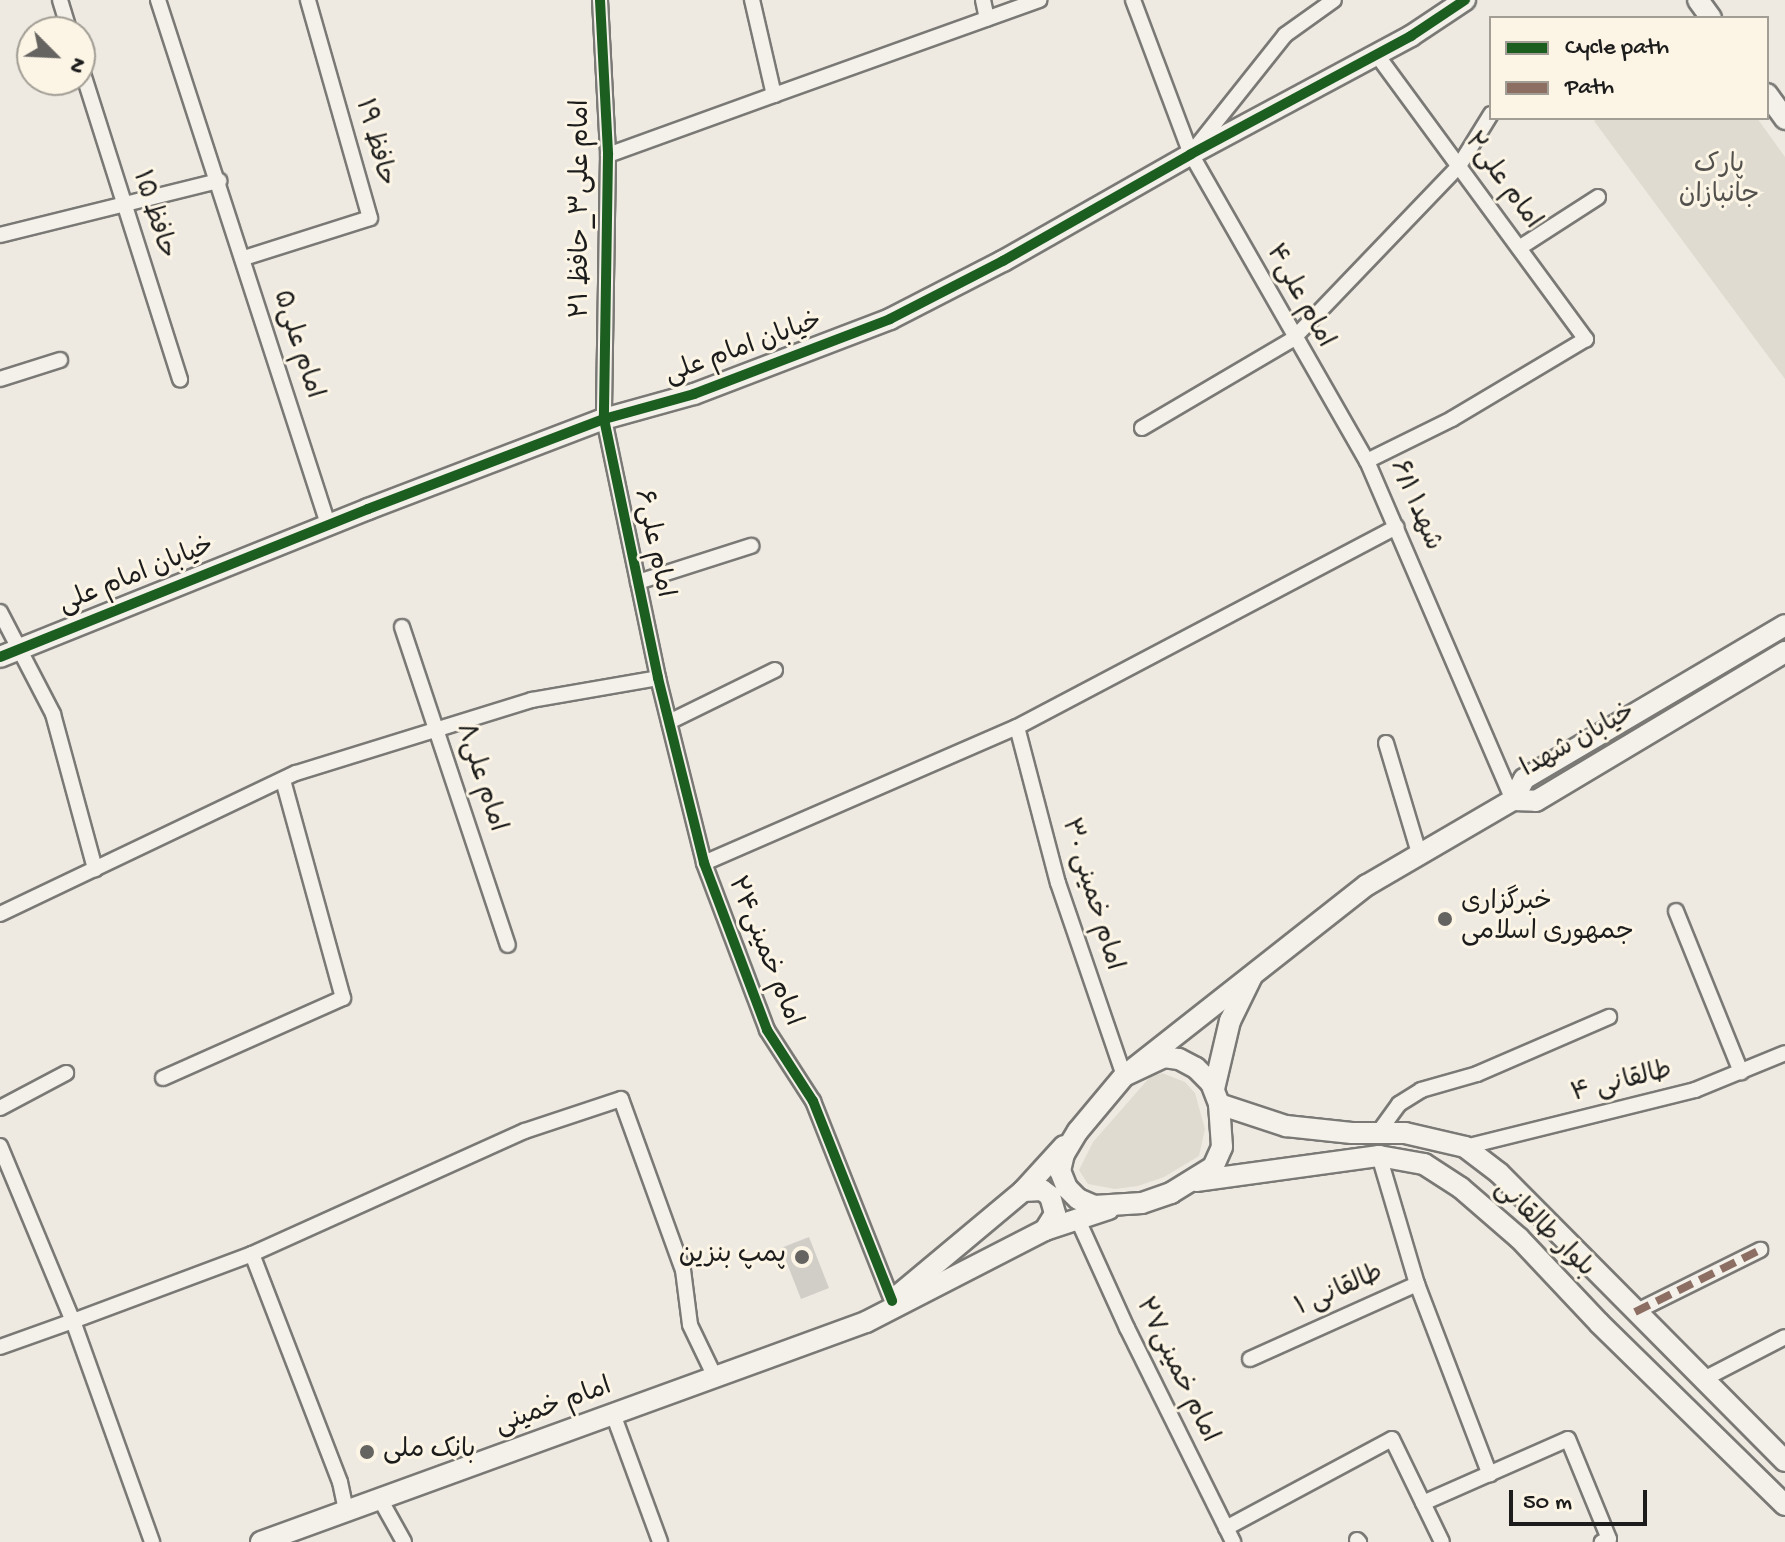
<!DOCTYPE html>
<html>
<head>
<meta charset="utf-8">
<style>
  body { margin:0 }
  #map { position:relative; width:1785px; height:1542px; overflow:hidden; background:#eeeae2; font-family:"Gochi Hand","Playpen Sans Arabic",sans-serif }
  div>[style] { position:absolute }
  [style*='--x'] { left:calc(var(--x)*1px); top:calc(var(--y)*1px); width:calc(var(--w)*1px); rotate:calc(var(--a)*1deg) }
  .green>* { inset:0; background:#dfdbd0 }
  .building>* { inset:0; background:#d1cec8 }
  .roads { filter:drop-shadow(2px 0 #7a7975) drop-shadow(-2px 0 #7a7975) drop-shadow(0 2px #7a7975) drop-shadow(0 -2px #7a7975) }
  .street>* { height:14px; margin:-7px; padding:0 7px; transform-origin:7px; border-radius:7px; background:#f4f1ea }
  .secondary>* { height:20px; margin:-10px; padding:0 10px; transform-origin:10px; border-radius:10px; background:#f4f1ea }
  .quiet>* { height:8px; margin-top:-4px; transform-origin:0; background:repeating-linear-gradient(90deg,#8d6e63 0 16px,transparent 0 24px) }
  .cycleway>* { height:10px; margin:-5px; padding:0 5px; transform-origin:5px; border-radius:5px; background:#1b5e20 }
  .dots>* { width:22px; height:22px; translate:-50% -50%; box-sizing:border-box; border:4px solid #fcf5e5; border-radius:50% }
  span { translate:-50% -50%; white-space:nowrap; text-align:center; line-height:1.15; -webkit-text-stroke:6px #fcf5e5; paint-order:stroke }
  .street-label { font-size:26px; color:#1c1c1c }
  .park-label { font-size:26px; color:#53514e }
  .poi-label { font-size:26px; color:#1c1c1c }
  .left { translate:0 -50%; text-align:left }
  .right { translate:-100% -50%; text-align:right }
  .legend { position:absolute; left:1489px; top:16px; width:280px; height:104px; box-sizing:border-box; background:#fcf5e5; border:2px solid #a29e95; margin:0; padding:10px 14px; list-style:none; font-size:24px; color:#1c1c1c }
  .legend li { display:flex; align-items:center; gap:16px; height:40px }
  .legend b { width:40px; border:2px solid #a29e95 }
  .north { position:absolute; left:16px; top:16px; width:80px; height:80px; box-sizing:border-box; background:#fcf5e5; border:2px solid #a29e95; border-radius:50%; rotate:114deg; font-size:22px; font-weight:700; line-height:32px; text-align:center; color:#1c1c1c }
  .north::after { content:''; display:block; margin:auto; width:28px; height:36px; background:#666461; clip-path:polygon(50% 0,100% 100%,50% 72%,0 100%) }
  .scale { position:absolute; left:1509px; top:1490px; width:138px; height:36px; box-sizing:border-box; border:4px solid #1c1c1c; border-top:0; padding-left:10px; font-size:24px; line-height:28px; white-space:nowrap; color:#1c1c1c; -webkit-text-stroke:6px #fcf5e5; paint-order:stroke }
</style>
</head>
<body>
<div id="map">
  <div class="green">
    <i style="clip-path:polygon(1599px 118px,1757px 118px,1785px 157px,1785px 379px,1594px 121px)"></i>
    <i style="clip-path:polygon(1162px 1073px,1185px 1082px,1195px 1093px,1205px 1129px,1199px 1156px,1164px 1177px,1138px 1186px,1115px 1189px,1088px 1184px,1079px 1170px,1093px 1142px,1150px 1077px)"></i>
  </div>
  <div class="building">
    <i style="clip-path:polygon(809px 1237px,829px 1288px,801px 1299px,781px 1248px)"></i>
  </div>
  <div class="roads">
    <div class="street">
      <i style="--x:60;--y:0;--w:34;--a:73"></i>
      <i style="--x:158;--y:0;--w:551;--a:72.03"></i>
      <i style="--x:600;--y:0;--w:155;--a:87"></i>
      <i style="--x:608;--y:155;--w:264;--a:90.9"></i>
      <i style="--x:604;--y:419;--w:265;--a:78.2"></i>
      <i style="--x:658;--y:678;--w:191;--a:76"></i>
      <i style="--x:704;--y:863;--w:178;--a:69.3"></i>
      <i style="--x:767;--y:1030;--w:85;--a:57.1"></i>
      <i style="--x:813;--y:1101;--w:215;--a:68.4"></i>
      <i style="--x:983;--y:0;--w:19;--a:78"></i>
      <i style="--x:1133;--y:0;--w:165;--a:69.4"></i>
      <i style="--x:1191;--y:154;--w:354;--a:60.2"></i>
      <i style="--x:1377;--y:55;--w:353;--a:53.7"></i>
      <i style="--x:1586;--y:339;--w:156;--a:149.2"></i>
      <i style="--x:1452;--y:419;--w:95;--a:153.7"></i>
      <i style="--x:1367;--y:461;--w:369;--a:66.7"></i>
      <i style="--x:80;--y:64;--w:331;--a:72.4"></i>
      <i style="--x:774;--y:95;--w:282;--a:-19.7"></i>
      <i style="--x:1196;--y:147;--w:143;--a:-51.5"></i>
      <i style="--x:1285;--y:35;--w:60;--a:-35.5"></i>
      <i style="--x:608;--y:155;--w:177;--a:-19.9"></i>
      <i style="--x:774;--y:95;--w:98;--a:-103"></i>
      <i style="--x:0;--y:235;--w:226;--a:-13.9"></i>
      <i style="--x:1519;--y:248;--w:94;--a:-32.8"></i>
      <i style="--x:244;--y:258;--w:132;--a:-17.6"></i>
      <i style="--x:370;--y:218;--w:227;--a:-105.9"></i>
      <i style="--x:0;--y:379;--w:63;--a:-17.6"></i>
      <i style="--x:1142;--y:428;--w:175;--a:-30.5"></i>
      <i style="--x:1293;--y:339;--w:240;--a:-46.2"></i>
      <i style="--x:1459;--y:166;--w:61;--a:-58.4"></i>
      <i style="--x:638;--y:582;--w:119;--a:-17.7"></i>
      <i style="--x:0;--y:612;--w:115;--a:62.5"></i>
      <i style="--x:53;--y:714;--w:161;--a:74.8"></i>
      <i style="--x:402;--y:627;--w:335;--a:71.6"></i>
      <i style="--x:669;--y:722;--w:118;--a:-26.1"></i>
      <i style="--x:1017;--y:727;--w:161;--a:75.3"></i>
      <i style="--x:1058;--y:883;--w:204;--a:71.1"></i>
      <i style="--x:1386;--y:743;--w:115;--a:73.3"></i>
      <i style="--x:704;--y:863;--w:341;--a:-23.5"></i>
      <i style="--x:1017;--y:727;--w:429;--a:-27.8"></i>
      <i style="--x:1676;--y:911;--w:174;--a:68"></i>
      <i style="--x:0;--y:914;--w:328;--a:-25.5"></i>
      <i style="--x:296;--y:773;--w:247;--a:-17.2"></i>
      <i style="--x:532;--y:700;--w:128;--a:-9.9"></i>
      <i style="--x:163;--y:1078;--w:197;--a:-24"></i>
      <i style="--x:343;--y:998;--w:226;--a:-105.4"></i>
      <i style="--x:0;--y:1108;--w:75;--a:-27.9"></i>
      <i style="--x:1378;--y:1133;--w:36;--a:-54"></i>
      <i style="--x:1399;--y:1104;--w:26;--a:-32"></i>
      <i style="--x:1421;--y:1090;--w:58;--a:-15.9"></i>
      <i style="--x:1477;--y:1074;--w:144;--a:-23.4"></i>
      <i style="--x:0;--y:1146;--w:190;--a:67.4"></i>
      <i style="--x:73;--y:1321;--w:191;--a:-20.5"></i>
      <i style="--x:252;--y:1254;--w:299;--a:-24.3"></i>
      <i style="--x:525;--y:1131;--w:101;--a:-18.4"></i>
      <i style="--x:621;--y:1099;--w:182;--a:70.1"></i>
      <i style="--x:683;--y:1270;--w:55;--a:82.7"></i>
      <i style="--x:690;--y:1325;--w:58;--a:64.3"></i>
      <i style="--x:1465;--y:1147;--w:237;--a:-13.9"></i>
      <i style="--x:1695;--y:1090;--w:97;--a:-22.3"></i>
      <i style="--x:1078;--y:1220;--w:119;--a:65.6"></i>
      <i style="--x:1127;--y:1328;--w:239;--a:63.6"></i>
      <i style="--x:252;--y:1254;--w:244;--a:68.9"></i>
      <i style="--x:340;--y:1482;--w:30;--a:78"></i>
      <i style="--x:1417;--y:1284;--w:204;--a:69.1"></i>
      <i style="--x:1635;--y:1312;--w:140;--a:-26.4"></i>
      <i style="--x:0;--y:1347;--w:77;--a:-19.6"></i>
      <i style="--x:73;--y:1321;--w:235;--a:70.3"></i>
      <i style="--x:1250;--y:1359;--w:183;--a:-24.2"></i>
      <i style="--x:1417;--y:1284;--w:134;--a:-106.5"></i>
      <i style="--x:1702;--y:1380;--w:93;--a:-27.4"></i>
      <i style="--x:613;--y:1414;--w:136;--a:69.8"></i>
      <i style="--x:380;--y:1499;--w:49;--a:60.8"></i>
      <i style="--x:1423;--y:1503;--w:158;--a:-23.8"></i>
      <i style="--x:1568;--y:1439;--w:108;--a:67.7"></i>
      <i style="--x:1609;--y:1539;--w:8;--a:157"></i>
      <i style="--x:1226;--y:1528;--w:188;--a:-28.2"></i>
      <i style="--x:1392;--y:1439;--w:114;--a:64.1"></i>
      <i style="--x:1357;--y:1540;--w:3;--a:45"></i>
    </div>
    <div class="secondary">
      <i style="--x:1698;--y:0;--w:22;--a:54"></i>
      <i style="--x:1767;--y:94;--w:31;--a:54"></i>
      <i style="--x:0;--y:657;--w:397;--a:-21.9"></i>
      <i style="--x:368;--y:509;--w:253;--a:-20.9"></i>
      <i style="--x:604;--y:419;--w:93;--a:-15.5"></i>
      <i style="--x:694;--y:394;--w:210;--a:-20.9"></i>
      <i style="--x:890;--y:319;--w:127;--a:-27.2"></i>
      <i style="--x:1003;--y:261;--w:216;--a:-29.6"></i>
      <i style="--x:1191;--y:154;--w:250;--a:-28.2"></i>
      <i style="--x:1411;--y:36;--w:65;--a:-33.7"></i>
      <i style="--x:1513;--y:800;--w:24;--a:-62"></i>
      <i style="--x:1524;--y:779;--w:303;--a:-30.5"></i>
      <i style="--x:1513;--y:800;--w:23;--a:2"></i>
      <i style="--x:1536;--y:801;--w:290;--a:-30.9"></i>
      <i style="--x:1124;--y:1076;--w:44;--a:-25.4"></i>
      <i style="--x:1164;--y:1057;--w:15;--a:8"></i>
      <i style="--x:1179;--y:1059;--w:19;--a:28"></i>
      <i style="--x:1196;--y:1068;--w:21;--a:45"></i>
      <i style="--x:1211;--y:1083;--w:22;--a:69"></i>
      <i style="--x:1219;--y:1104;--w:43;--a:86"></i>
      <i style="--x:1222;--y:1147;--w:22;--a:114"></i>
      <i style="--x:1213;--y:1167;--w:49;--a:148.2"></i>
      <i style="--x:1171;--y:1193;--w:31;--a:161"></i>
      <i style="--x:1142;--y:1203;--w:48;--a:176.4"></i>
      <i style="--x:1094;--y:1206;--w:17;--a:-156"></i>
      <i style="--x:1078;--y:1199;--w:16;--a:-135"></i>
      <i style="--x:1067;--y:1188;--w:18;--a:-112"></i>
      <i style="--x:1060;--y:1171;--w:17;--a:-77"></i>
      <i style="--x:1064;--y:1154;--w:27;--a:-59"></i>
      <i style="--x:1078;--y:1131;--w:72;--a:-50.1"></i>
      <i style="--x:1124;--y:1076;--w:309;--a:-38.2"></i>
      <i style="--x:1367;--y:885;--w:169;--a:-30.2"></i>
      <i style="--x:1214;--y:1089;--w:70;--a:-76.8"></i>
      <i style="--x:1230;--y:1021;--w:50;--a:-63.9"></i>
      <i style="--x:1219;--y:1104;--w:71;--a:18.2"></i>
      <i style="--x:1286;--y:1126;--w:66;--a:6.1"></i>
      <i style="--x:1352;--y:1133;--w:53;--a:0"></i>
      <i style="--x:1405;--y:1133;--w:62;--a:13.1"></i>
      <i style="--x:1465;--y:1147;--w:43;--a:37.4"></i>
      <i style="--x:1499;--y:1173;--w:406;--a:45.2"></i>
      <i style="--x:1196;--y:1181;--w:185;--a:-7.8"></i>
      <i style="--x:1379;--y:1156;--w:46;--a:10.1"></i>
      <i style="--x:1424;--y:1164;--w:44;--a:33"></i>
      <i style="--x:1461;--y:1188;--w:77;--a:40.8"></i>
      <i style="--x:1519;--y:1238;--w:117;--a:46.7"></i>
      <i style="--x:1599;--y:1323;--w:260;--a:44.4"></i>
      <i style="--x:1023;--y:1191;--w:19;--a:-3"></i>
      <i style="--x:1042;--y:1190;--w:10;--a:37"></i>
      <i style="--x:1050;--y:1196;--w:19;--a:74"></i>
      <i style="--x:1055;--y:1214;--w:19;--a:122"></i>
      <i style="--x:895;--y:1298;--w:167;--a:-39.9"></i>
      <i style="--x:1023;--y:1191;--w:61;--a:-47.7"></i>
      <i style="--x:261;--y:1542;--w:644;--a:-19.98"></i>
      <i style="--x:866;--y:1322;--w:201;--a:-27.2"></i>
      <i style="--x:1045;--y:1230;--w:67;--a:-18.2"></i>
    </div>
  </div>
  <div class="quiet">
    <i style="--x:1635;--y:1312;--w:140;--a:-26.4"></i>
  </div>
  <div class="cycleway">
    <i style="--x:600;--y:0;--w:155;--a:87"></i>
    <i style="--x:608;--y:155;--w:264;--a:90.9"></i>
    <i style="--x:604;--y:419;--w:265;--a:78.2"></i>
    <i style="--x:658;--y:678;--w:191;--a:76"></i>
    <i style="--x:704;--y:863;--w:178;--a:69.3"></i>
    <i style="--x:767;--y:1030;--w:85;--a:57.1"></i>
    <i style="--x:813;--y:1101;--w:215;--a:68.4"></i>
    <i style="--x:0;--y:657;--w:397;--a:-21.9"></i>
    <i style="--x:368;--y:509;--w:253;--a:-20.9"></i>
    <i style="--x:604;--y:419;--w:93;--a:-15.5"></i>
    <i style="--x:694;--y:394;--w:210;--a:-20.9"></i>
    <i style="--x:890;--y:319;--w:127;--a:-27.2"></i>
    <i style="--x:1003;--y:261;--w:216;--a:-29.6"></i>
    <i style="--x:1191;--y:154;--w:250;--a:-28.2"></i>
    <i style="--x:1411;--y:36;--w:65;--a:-33.7"></i>
  </div>
  <div class="dots">
    <i style="left:1445px;top:919px;background:#666461"></i>
    <i style="left:802px;top:1257px;background:#666461"></i>
    <i style="left:367px;top:1452px;background:#666461"></i>
  </div>
  <div class="street-label">
    <span style="left:373px;top:143px;rotate:74deg">حافظ ۱۹</span>
    <span style="left:1501px;top:182px;rotate:54deg">امام علی۲</span>
    <span style="left:583px;top:209px;rotate:-90deg">امام علی۳_حافظ ۲۱</span>
    <span style="left:152px;top:215px;rotate:72deg">حافظ ۱۵</span>
    <span style="left:1298px;top:297px;rotate:61deg">امام علی۴</span>
    <span style="left:296px;top:345px;rotate:72deg">امام علی۵</span>
    <span style="left:744px;top:350px;rotate:-20deg">خیابان امام علی</span>
    <span style="left:1414px;top:506px;rotate:67deg">شهد۱ ۶/۱</span>
    <span style="left:652px;top:544px;rotate:78deg">امام علی۶</span>
    <span style="left:137px;top:577px;rotate:-22deg">خیابان امام علی</span>
    <span style="left:1579px;top:742px;rotate:-29deg">خیابان شهدا</span>
    <span style="left:479px;top:778px;rotate:72deg">امام علی۸</span>
    <span style="left:1090px;top:895px;rotate:73deg">امام خمینی ۳۰</span>
    <span style="left:763px;top:952px;rotate:68deg">امام خمینی۲۴</span>
    <span style="left:1622px;top:1084px;rotate:-14deg">طالقانی ۴</span>
    <span style="left:1543px;top:1230px;rotate:44deg">بلوار طالقانی</span>
    <span style="left:1340px;top:1292px;rotate:-24deg">طالقانی ۱</span>
    <span style="left:1175px;top:1371px;rotate:64deg">امام خمینی۲۷</span>
    <span style="left:554px;top:1408px;rotate:-20deg">امام خمینی</span>
  </div>
  <div class="park-label">
    <span style="left:1719px;top:182px">پارک<br>جانبازان</span>
  </div>
  <div class="poi-label">
    <span class="left" style="left:1461px;top:919px">خبرگزاری<br>جمهوری اسلامی</span>
    <span class="right" style="left:786px;top:1257px">پمپ بنزین</span>
    <span class="left" style="left:383px;top:1452px">بانک ملی</span>
  </div>
  <ul class="legend">
  <li><b style="height:10px;background:#1b5e20"></b>Cycle path</li>
  <li><b style="height:10px;background:#8d6e63"></b>Path</li>
  </ul>
  <div class="north">N</div>
  <div class="scale">50 m</div>
</div>
</body>
</html>
